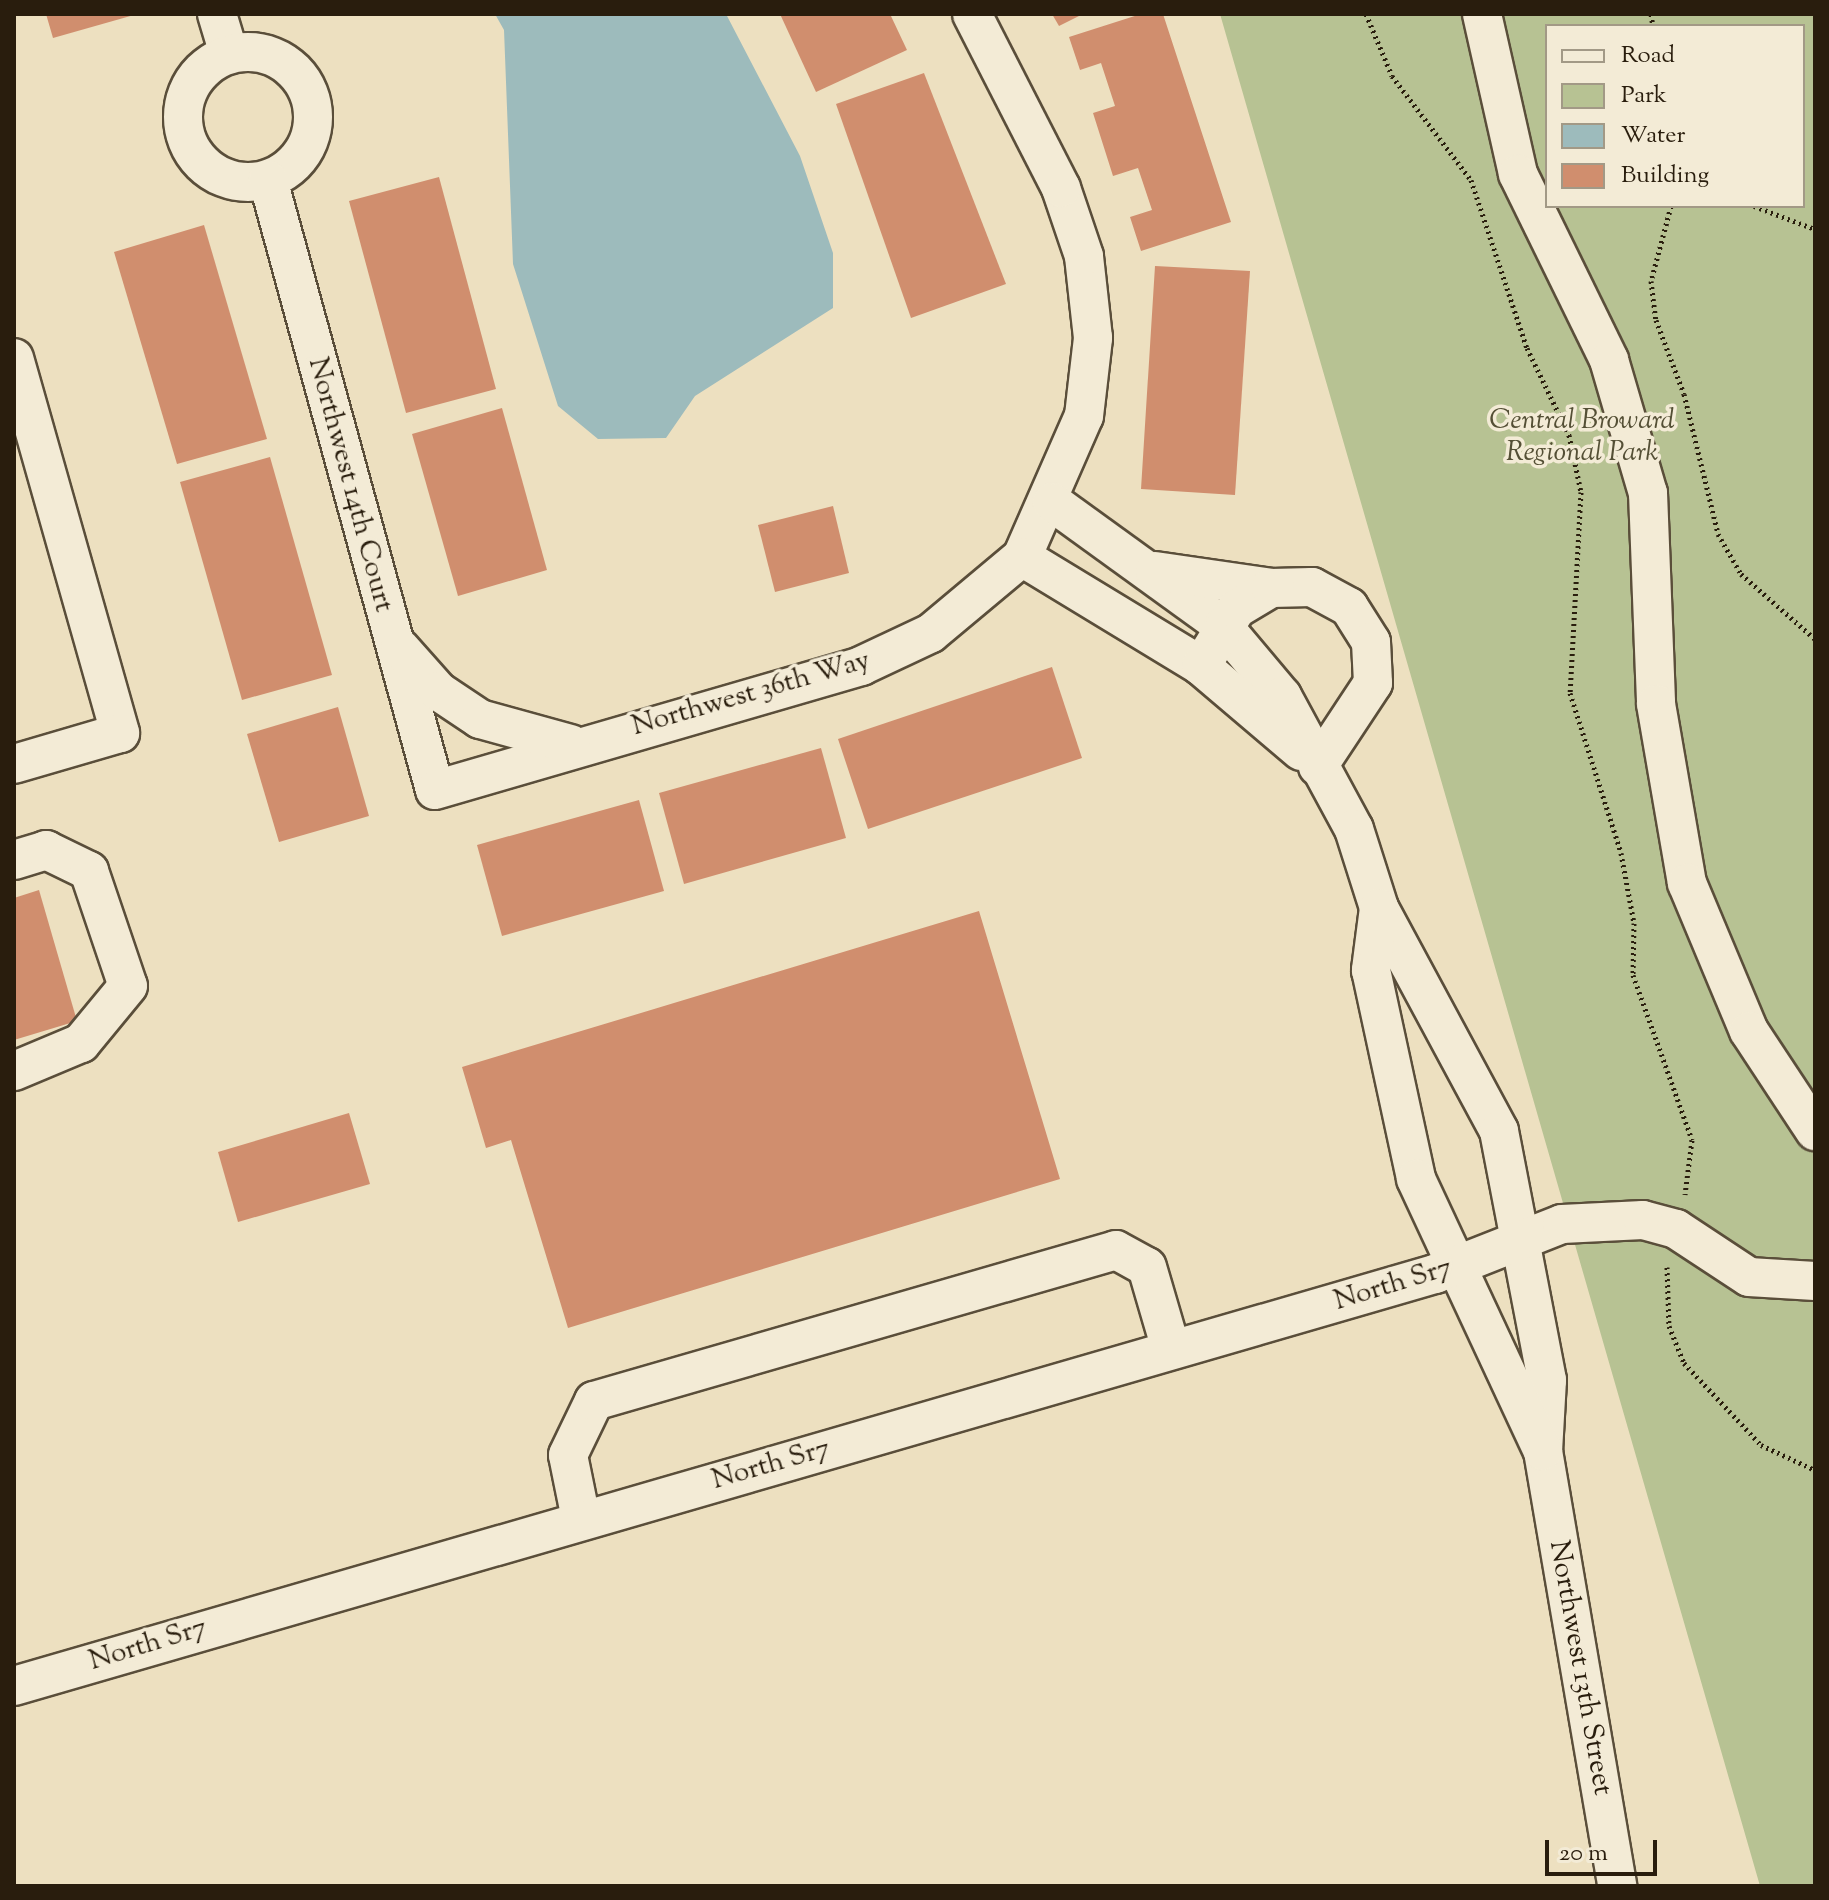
<!DOCTYPE html>
<html>
<head>
<meta charset="utf-8">
<style>
  body { margin:0 }
  #map { position:relative; width:1829px; height:1900px; overflow:hidden; background:#ede0c0; font-family:"Sorts Mill Goudy",serif }
  div>[style] { position:absolute }
  .green>* { inset:0; background:#b7c293 }
  .water>* { inset:0; background:#9dbbbc }
  .building>* { inset:0; background:#d08e6e }
  .path>* { height:5px; margin-top:-2.5px; transform-origin:0; background:repeating-linear-gradient(90deg,#291d0d 0 2px,transparent 0 6px) }
  .roads { filter:drop-shadow(2px 0 #5a4e3a) drop-shadow(-2px 0 #5a4e3a) drop-shadow(0 2px #5a4e3a) drop-shadow(0 -2px #5a4e3a) }
  .minor>* { height:38px; margin:-19px; padding:0 19px; transform-origin:19px; border-radius:19px; background:#f3ebd6 }
  .minor>.ring { margin:-19px; padding:0; box-sizing:content-box; background:none; border:38px solid #f3ebd6; border-radius:50% }
  span { translate:-50% -50%; white-space:nowrap; text-align:center; line-height:1.15; -webkit-text-stroke:7px #f3ebd6; paint-order:stroke }
  .park-label { font-size:28px; color:#544f35; font-style:italic }
  .street-label { font-size:28px; color:#291d0d }
  .frame { position:absolute; inset:0; border:16px solid #291d0d; pointer-events:none }
  .legend { position:absolute; left:1545px; top:24px; width:260px; height:184px; box-sizing:border-box; background:#f3ebd6; border:2px solid #a29986; margin:0; padding:10px 14px; list-style:none; font-size:24px; color:#291d0d }
  .legend li { display:flex; align-items:center; gap:16px; height:40px }
  .legend b { width:40px; border:2px solid #a29986 }
  .scale { position:absolute; left:1545px; top:1840px; width:112px; height:36px; box-sizing:border-box; border:4px solid #291d0d; border-top:0; padding-left:10px; font-size:24px; line-height:28px; white-space:nowrap; color:#291d0d; -webkit-text-stroke:6px #f3ebd6; paint-order:stroke }
</style>
</head>
<body>
<div id="map">
  <div class="green">
    <div style="clip-path:polygon(evenodd,1220px 14px,1815px 14px,1815px 1886px,1760px 1886px,1220px 14px,1547px 26px,1803px 26px,1803px 206px,1547px 206px,1547px 26px)"></div>
  </div>
  <div class="water">
    <div style="clip-path:polygon(495px 14px,726px 14px,800px 156px,833px 253px,833px 308px,695px 396px,666px 438px,598px 439px,558px 406px,513px 264px,504px 30px)"></div>
  </div>
  <div class="building">
    <div style="clip-path:polygon(46px 14px,134px 14px,134px 15px,53px 38px)"></div>
    <div style="clip-path:polygon(780px 14px,890px 14px,907px 50px,816px 92px)"></div>
    <div style="clip-path:polygon(1052px 14px,1083px 14px,1059px 26px)"></div>
    <div style="clip-path:polygon(1141px 14px,1163px 14px,1231px 222px,1141px 251px,1130px 217px,1152px 210px,1138px 168px,1113px 176px,1093px 113px,1115px 106px,1101px 63px,1080px 70px,1069px 37px)"></div>
    <div style="clip-path:polygon(924px 73px,1006px 284px,911px 318px,836px 104px)"></div>
    <div style="clip-path:polygon(439px 177px,496px 389px,406px 413px,349px 201px)"></div>
    <div style="clip-path:polygon(204px 225px,267px 439px,177px 464px,114px 252px)"></div>
    <div style="clip-path:polygon(1155px 266px,1250px 271px,1235px 495px,1141px 489px)"></div>
    <div style="clip-path:polygon(502px 408px,547px 570px,458px 596px,412px 434px)"></div>
    <div style="clip-path:polygon(270px 457px,332px 675px,242px 700px,180px 482px)"></div>
    <div style="clip-path:polygon(833px 506px,849px 573px,775px 592px,758px 525px)"></div>
    <div style="clip-path:polygon(1052px 667px,1082px 758px,868px 829px,838px 739px)"></div>
    <div style="clip-path:polygon(338px 707px,369px 816px,279px 842px,247px 734px)"></div>
    <div style="clip-path:polygon(821px 748px,846px 838px,684px 884px,659px 793px)"></div>
    <div style="clip-path:polygon(639px 800px,664px 891px,502px 936px,477px 845px)"></div>
    <div style="clip-path:polygon(39px 890px,77px 1021px,14px 1040px,14px 898px)"></div>
    <div style="clip-path:polygon(979px 911px,1060px 1179px,568px 1328px,511px 1140px,486px 1148px,462px 1067px)"></div>
    <div style="clip-path:polygon(349px 1113px,370px 1184px,238px 1222px,218px 1152px)"></div>
  </div>
  <div class="path">
    <div style="left:1366px;top:14px;width:67px;rotate:67.2deg"></div>
    <div style="left:1392px;top:76px;width:131px;rotate:52.8deg"></div>
    <div style="left:1471px;top:180px;width:177px;rotate:71.6deg"></div>
    <div style="left:1527px;top:348px;width:97px;rotate:64.2deg"></div>
    <div style="left:1569px;top:435px;width:58px;rotate:78.1deg"></div>
    <div style="left:1581px;top:492px;width:201px;rotate:93.1deg"></div>
    <div style="left:1570px;top:693px;width:168px;rotate:72.3deg"></div>
    <div style="left:1621px;top:853px;width:71px;rotate:79.5deg"></div>
    <div style="left:1634px;top:923px;width:52px;rotate:91.1deg"></div>
    <div style="left:1633px;top:975px;width:175px;rotate:70.3deg"></div>
    <div style="left:1692px;top:1140px;width:55px;rotate:97.3deg"></div>
    <div style="left:1651px;top:14px;width:12px;rotate:81deg"></div>
    <div style="left:1671px;top:206px;width:78px;rotate:104.9deg"></div>
    <div style="left:1651px;top:281px;width:39px;rotate:83deg"></div>
    <div style="left:1656px;top:320px;width:79px;rotate:69.3deg"></div>
    <div style="left:1684px;top:394px;width:144px;rotate:76.3deg"></div>
    <div style="left:1718px;top:534px;width:46px;rotate:60.1deg"></div>
    <div style="left:1741px;top:574px;width:98px;rotate:41.3deg"></div>
    <div style="left:1754px;top:206px;width:65px;rotate:20.7deg"></div>
    <div style="left:1667px;top:1267px;width:59px;rotate:88.1deg"></div>
    <div style="left:1669px;top:1326px;width:40px;rotate:68deg"></div>
    <div style="left:1684px;top:1363px;width:112px;rotate:46.8deg"></div>
    <div style="left:1761px;top:1445px;width:60px;rotate:24.8deg"></div>
  </div>
  <div class="roads">
    <div class="minor">
      <div style="left:217px;top:14px;width:42px;rotate:73.3deg"></div>
      <div style="left:1482px;top:14px;width:164px;rotate:77.3deg"></div>
      <div style="left:1518px;top:174px;width:207px;rotate:63.9deg"></div>
      <div style="left:1609px;top:360px;width:139px;rotate:73.7deg"></div>
      <div style="left:1648px;top:493px;width:211px;rotate:87.8deg"></div>
      <div style="left:1656px;top:704px;width:182px;rotate:80.2deg"></div>
      <div style="left:1687px;top:883px;width:160px;rotate:67.3deg"></div>
      <div style="left:1749px;top:1031px;width:120px;rotate:56.6deg"></div>
      <div class="ring" style="left:183px;top:52px;width:92px;height:92px"></div>
      <div style="left:268px;top:180px;width:632px;rotate:74.69deg"></div>
      <div style="left:435px;top:790px;width:444px;rotate:-16.2deg"></div>
      <div style="left:861px;top:666px;width:77px;rotate:-25.2deg"></div>
      <div style="left:931px;top:633px;width:119px;rotate:-39.9deg"></div>
      <div style="left:1022px;top:557px;width:154px;rotate:-66.3deg"></div>
      <div style="left:1084px;top:416px;width:79px;rotate:-83.4deg"></div>
      <div style="left:1093px;top:338px;width:82px;rotate:-96.3deg"></div>
      <div style="left:1084px;top:256px;width:72px;rotate:-108.7deg"></div>
      <div style="left:1061px;top:188px;width:195px;rotate:-117.1deg"></div>
      <div style="left:14px;top:358px;width:390px;rotate:74.2deg"></div>
      <div style="left:120px;top:733px;width:110px;rotate:163.7deg"></div>
      <div style="left:1052px;top:502px;width:211px;rotate:35.9deg"></div>
      <div style="left:1223px;top:626px;width:92px;rotate:49.9deg"></div>
      <div style="left:1282px;top:696px;width:151px;rotate:61.6deg"></div>
      <div style="left:1354px;top:829px;width:83px;rotate:72.4deg"></div>
      <div style="left:1379px;top:908px;width:253px;rotate:61.7deg"></div>
      <div style="left:1499px;top:1131px;width:254px;rotate:79.1deg"></div>
      <div style="left:1547px;top:1380px;width:71px;rotate:93.2deg"></div>
      <div style="left:1543px;top:1451px;width:441px;rotate:80.3deg"></div>
      <div style="left:1022px;top:557px;width:210px;rotate:31.3deg"></div>
      <div style="left:1201px;top:666px;width:131px;rotate:40.4deg"></div>
      <div style="left:1155px;top:571px;width:117px;rotate:8.3deg"></div>
      <div style="left:400px;top:648px;width:57px;rotate:48.5deg"></div>
      <div style="left:438px;top:691px;width:50px;rotate:33.7deg"></div>
      <div style="left:480px;top:719px;width:94px;rotate:15.4deg"></div>
      <div style="left:1201px;top:666px;width:67px;rotate:-58.4deg"></div>
      <div style="left:1236px;top:609px;width:41px;rotate:-31deg"></div>
      <div style="left:1271px;top:588px;width:41px;rotate:-1.4deg"></div>
      <div style="left:1312px;top:587px;width:42px;rotate:28.4deg"></div>
      <div style="left:1349px;top:607px;width:41px;rotate:57.8deg"></div>
      <div style="left:1371px;top:642px;width:41px;rotate:87.2deg"></div>
      <div style="left:1373px;top:683px;width:100px;rotate:123.5deg"></div>
      <div style="left:14px;top:860px;width:34px;rotate:-17deg"></div>
      <div style="left:46px;top:850px;width:48px;rotate:26deg"></div>
      <div style="left:89px;top:871px;width:121px;rotate:71.3deg"></div>
      <div style="left:128px;top:986px;width:74px;rotate:129.5deg"></div>
      <div style="left:81px;top:1043px;width:73px;rotate:157.3deg"></div>
      <div style="left:1379px;top:908px;width:63px;rotate:97.4deg"></div>
      <div style="left:1371px;top:970px;width:214px;rotate:77.8deg"></div>
      <div style="left:1416px;top:1179px;width:300px;rotate:65deg"></div>
      <div style="left:581px;top:1519px;width:65px;rotate:-101.5deg"></div>
      <div style="left:568px;top:1455px;width:60px;rotate:-64.3deg"></div>
      <div style="left:594px;top:1401px;width:543px;rotate:-16.13deg"></div>
      <div style="left:1116px;top:1250px;width:35px;rotate:29deg"></div>
      <div style="left:1147px;top:1267px;width:85px;rotate:73.7deg"></div>
      <div style="left:14px;top:1686px;width:1480px;rotate:-16.17deg"></div>
      <div style="left:1435px;top:1274px;width:136px;rotate:-21.5deg"></div>
      <div style="left:1562px;top:1224px;width:81px;rotate:-2.8deg"></div>
      <div style="left:1643px;top:1220px;width:34px;rotate:15deg"></div>
      <div style="left:1676px;top:1229px;width:87px;rotate:33.3deg"></div>
      <div style="left:1749px;top:1277px;width:66px;rotate:3.5deg"></div>
    </div>
  </div>
  <div class="park-label">
    <span style="left:1582px;top:437px">Central Broward<br>Regional Park</span>
  </div>
  <div class="street-label">
    <span style="left:350px;top:485px;rotate:75deg">Northwest 14th Court</span>
    <span style="left:751px;top:694px;rotate:-16deg">Northwest 36th Way</span>
    <span style="left:1393px;top:1285px;rotate:-17deg">North Sr7</span>
    <span style="left:771px;top:1465px;rotate:-16deg">North Sr7</span>
    <span style="left:148px;top:1645px;rotate:-17deg">North Sr7</span>
    <span style="left:1580px;top:1668px;rotate:80deg">Northwest 13th Street</span>
  </div>
  <div class="frame"></div>
  <ul class="legend">
  <li><b style="height:10px;background:#f3ebd6"></b>Road</li>
  <li><b style="height:22px;background:#b7c293"></b>Park</li>
  <li><b style="height:22px;background:#9dbbbc"></b>Water</li>
  <li><b style="height:22px;background:#d08e6e"></b>Building</li>
  </ul>
  <div class="scale">20 m</div>
</div>
</body>
</html>
